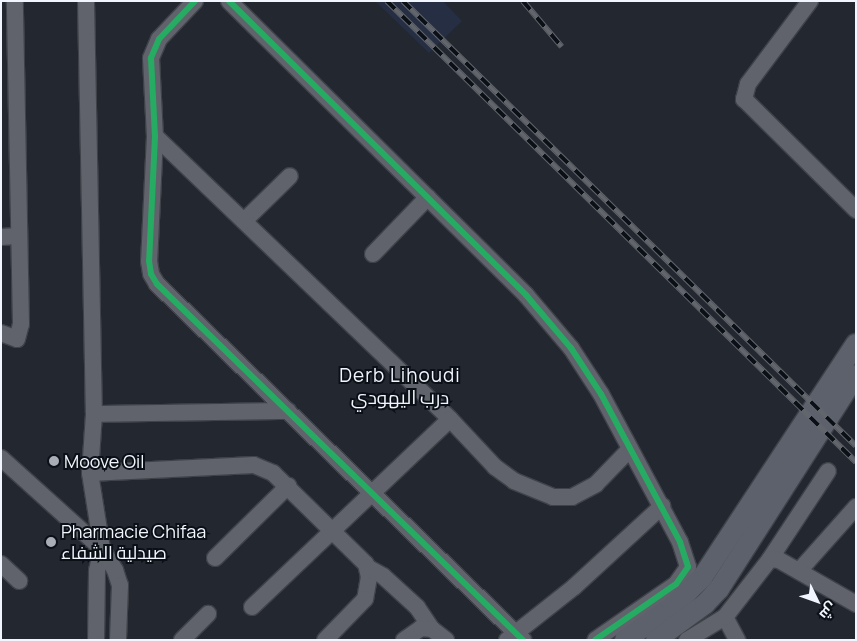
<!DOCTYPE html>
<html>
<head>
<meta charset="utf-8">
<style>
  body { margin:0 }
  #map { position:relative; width:857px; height:641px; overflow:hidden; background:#232730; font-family:Manrope,Cairo,sans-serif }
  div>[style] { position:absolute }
  .built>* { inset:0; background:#252e42 }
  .roads { filter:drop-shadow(1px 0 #3f4249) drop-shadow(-1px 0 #3f4249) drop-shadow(0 1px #3f4249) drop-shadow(0 -1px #3f4249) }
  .minor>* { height:16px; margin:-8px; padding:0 8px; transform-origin:8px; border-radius:8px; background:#60636b }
  .major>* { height:20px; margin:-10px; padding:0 10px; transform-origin:10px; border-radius:10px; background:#5c616c }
  .rail>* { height:5.5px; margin-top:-2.75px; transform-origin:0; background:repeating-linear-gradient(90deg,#0b0f16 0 11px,#62656c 0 22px); box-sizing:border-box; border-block:1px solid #62656c }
  .cycleway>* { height:6px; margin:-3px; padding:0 3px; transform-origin:3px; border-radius:3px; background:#26ab63 }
  .dots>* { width:14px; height:14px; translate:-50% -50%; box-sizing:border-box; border:2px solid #0b0f16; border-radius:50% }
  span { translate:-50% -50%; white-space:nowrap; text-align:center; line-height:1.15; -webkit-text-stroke:4px #0b0f16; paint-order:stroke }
  .poi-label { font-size:18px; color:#f1f5fe }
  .left { translate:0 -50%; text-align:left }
  .neighbourhood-label { font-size:19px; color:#f1f5fe; letter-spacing:1px }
  .frame { position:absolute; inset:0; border:2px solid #f1f5fe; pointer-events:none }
  .north { position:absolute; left:792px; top:576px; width:50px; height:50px; -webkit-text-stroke:4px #0b0f16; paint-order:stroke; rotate:132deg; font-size:14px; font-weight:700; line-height:20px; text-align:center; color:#f1f5fe }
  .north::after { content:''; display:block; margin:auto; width:18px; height:22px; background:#f1f5fe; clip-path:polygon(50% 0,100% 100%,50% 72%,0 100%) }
</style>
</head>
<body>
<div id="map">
  <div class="built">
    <div style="clip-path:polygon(375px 1px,443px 1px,462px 21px,429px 53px)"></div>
  </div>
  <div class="roads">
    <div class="minor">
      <div style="left:86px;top:1px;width:413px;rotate:88.9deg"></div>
      <div style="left:94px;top:414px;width:59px;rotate:93.9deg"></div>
      <div style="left:90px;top:473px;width:77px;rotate:81deg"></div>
      <div style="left:102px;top:549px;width:23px;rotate:103deg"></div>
      <div style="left:97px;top:571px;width:69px;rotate:90.8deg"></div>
      <div style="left:195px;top:1px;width:52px;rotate:133.5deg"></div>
      <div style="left:159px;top:39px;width:21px;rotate:113deg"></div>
      <div style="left:151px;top:58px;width:78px;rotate:87.1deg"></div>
      <div style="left:155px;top:136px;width:125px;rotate:92.7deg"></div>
      <div style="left:149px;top:261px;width:13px;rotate:81deg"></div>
      <div style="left:151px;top:274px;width:12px;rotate:59deg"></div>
      <div style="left:157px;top:284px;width:511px;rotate:44.21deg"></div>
      <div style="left:229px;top:1px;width:418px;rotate:44.7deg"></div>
      <div style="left:526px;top:295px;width:70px;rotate:49.7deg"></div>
      <div style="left:571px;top:348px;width:55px;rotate:56.9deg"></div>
      <div style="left:601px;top:394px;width:168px;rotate:61.9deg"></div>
      <div style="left:680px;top:542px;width:26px;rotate:72deg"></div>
      <div style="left:688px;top:567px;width:21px;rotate:125deg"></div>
      <div style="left:676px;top:584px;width:98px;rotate:145.3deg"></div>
      <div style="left:810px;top:1px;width:104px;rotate:126.8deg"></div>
      <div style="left:748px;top:84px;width:16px;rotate:105deg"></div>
      <div style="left:744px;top:99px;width:158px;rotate:44.7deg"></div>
      <div style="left:155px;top:136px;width:409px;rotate:43.8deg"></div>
      <div style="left:450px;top:419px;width:66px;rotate:46.8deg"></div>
      <div style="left:495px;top:467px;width:24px;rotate:36deg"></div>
      <div style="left:514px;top:481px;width:42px;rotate:22.3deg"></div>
      <div style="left:553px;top:497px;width:19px"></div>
      <div style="left:572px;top:497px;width:27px;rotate:-28deg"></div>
      <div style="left:596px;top:484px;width:49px;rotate:-45.8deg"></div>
      <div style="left:244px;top:221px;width:64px;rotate:-44.4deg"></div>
      <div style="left:1px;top:237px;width:17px;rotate:-3deg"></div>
      <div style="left:373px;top:254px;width:79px;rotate:-46deg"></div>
      <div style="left:1px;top:333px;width:17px;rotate:21deg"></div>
      <div style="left:17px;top:339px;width:16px;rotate:-75deg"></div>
      <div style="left:21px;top:324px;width:323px;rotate:-91.1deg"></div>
      <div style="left:94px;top:414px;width:194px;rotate:-0.9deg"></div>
      <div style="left:1px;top:458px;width:136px;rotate:42deg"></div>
      <div style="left:102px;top:549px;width:25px;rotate:58deg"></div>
      <div style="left:115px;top:570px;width:16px;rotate:72deg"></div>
      <div style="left:120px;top:585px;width:55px;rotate:92.1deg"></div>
      <div style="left:90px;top:473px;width:164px;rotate:-2.8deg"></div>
      <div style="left:254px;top:465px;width:21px;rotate:23deg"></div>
      <div style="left:273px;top:473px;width:130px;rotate:44.4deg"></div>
      <div style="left:366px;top:564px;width:13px;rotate:77deg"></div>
      <div style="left:369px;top:577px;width:22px;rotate:100deg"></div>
      <div style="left:365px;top:599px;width:57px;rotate:134.3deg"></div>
      <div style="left:215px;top:558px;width:103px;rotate:-44.6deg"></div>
      <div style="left:770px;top:559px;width:105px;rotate:-56.6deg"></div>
      <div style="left:1px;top:564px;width:25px;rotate:43deg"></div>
      <div style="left:367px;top:567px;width:18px;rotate:29deg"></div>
      <div style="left:383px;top:576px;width:46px;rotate:42.4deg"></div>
      <div style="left:417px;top:607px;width:27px;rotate:56deg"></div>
      <div style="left:799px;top:571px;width:86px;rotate:-48.3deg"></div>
      <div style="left:252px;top:607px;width:273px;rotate:-43.5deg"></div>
      <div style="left:725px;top:617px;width:26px;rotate:62deg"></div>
      <div style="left:182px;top:640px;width:37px;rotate:-45deg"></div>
      <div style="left:404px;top:640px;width:21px;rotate:-35deg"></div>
      <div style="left:421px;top:628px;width:11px;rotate:5deg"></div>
      <div style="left:432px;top:629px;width:18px;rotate:38deg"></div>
      <div style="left:507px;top:640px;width:85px;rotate:-38.3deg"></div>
      <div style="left:574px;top:587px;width:120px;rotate:-42.6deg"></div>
      <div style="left:687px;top:640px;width:44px;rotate:-31.2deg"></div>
      <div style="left:725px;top:617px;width:73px;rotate:-52.2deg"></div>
      <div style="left:770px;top:559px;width:9px;rotate:6deg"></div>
      <div style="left:779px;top:560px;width:89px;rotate:29.7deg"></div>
    </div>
    <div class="major">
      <div style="left:625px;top:640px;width:57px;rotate:-35.1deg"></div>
      <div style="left:672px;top:607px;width:42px;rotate:-44deg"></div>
      <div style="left:702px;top:578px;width:280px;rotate:-56.7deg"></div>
      <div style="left:656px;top:640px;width:61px;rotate:-36.3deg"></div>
      <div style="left:705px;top:604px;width:21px;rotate:-47deg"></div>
      <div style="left:719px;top:589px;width:254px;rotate:-57.4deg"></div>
    </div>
  </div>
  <div class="rail">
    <div style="left:387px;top:1px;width:658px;rotate:44.51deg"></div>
    <div style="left:403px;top:1px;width:635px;rotate:44.49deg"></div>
    <div style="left:523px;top:1px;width:60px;rotate:49.7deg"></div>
  </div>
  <div class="cycleway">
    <div style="left:195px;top:1px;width:52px;rotate:133.5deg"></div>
    <div style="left:159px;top:39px;width:21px;rotate:113deg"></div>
    <div style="left:151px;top:58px;width:78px;rotate:87.1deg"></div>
    <div style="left:155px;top:136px;width:125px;rotate:92.7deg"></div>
    <div style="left:149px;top:261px;width:13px;rotate:81deg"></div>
    <div style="left:151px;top:274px;width:12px;rotate:59deg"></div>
    <div style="left:157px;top:284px;width:511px;rotate:44.21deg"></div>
    <div style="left:229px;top:1px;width:418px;rotate:44.7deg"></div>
    <div style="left:526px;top:295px;width:70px;rotate:49.7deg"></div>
    <div style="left:571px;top:348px;width:55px;rotate:56.9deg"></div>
    <div style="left:601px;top:394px;width:168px;rotate:61.9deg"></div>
    <div style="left:680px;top:542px;width:26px;rotate:72deg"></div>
    <div style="left:688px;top:567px;width:21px;rotate:125deg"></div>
    <div style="left:676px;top:584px;width:98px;rotate:145.3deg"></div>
  </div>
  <div class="dots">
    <div style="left:54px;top:461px;background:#a9adb6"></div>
    <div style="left:51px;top:542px;background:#a9adb6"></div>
  </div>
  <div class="poi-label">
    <span class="left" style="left:64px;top:461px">Moove Oil</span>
    <span class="left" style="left:61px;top:542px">Pharmacie Chifaa<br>صيدلية الشفاء</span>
  </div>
  <div class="neighbourhood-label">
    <span style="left:400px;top:387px">Derb Lihoudi<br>درب اليهودي</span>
  </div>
  <div class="frame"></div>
  <div class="north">ش</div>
</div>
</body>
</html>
